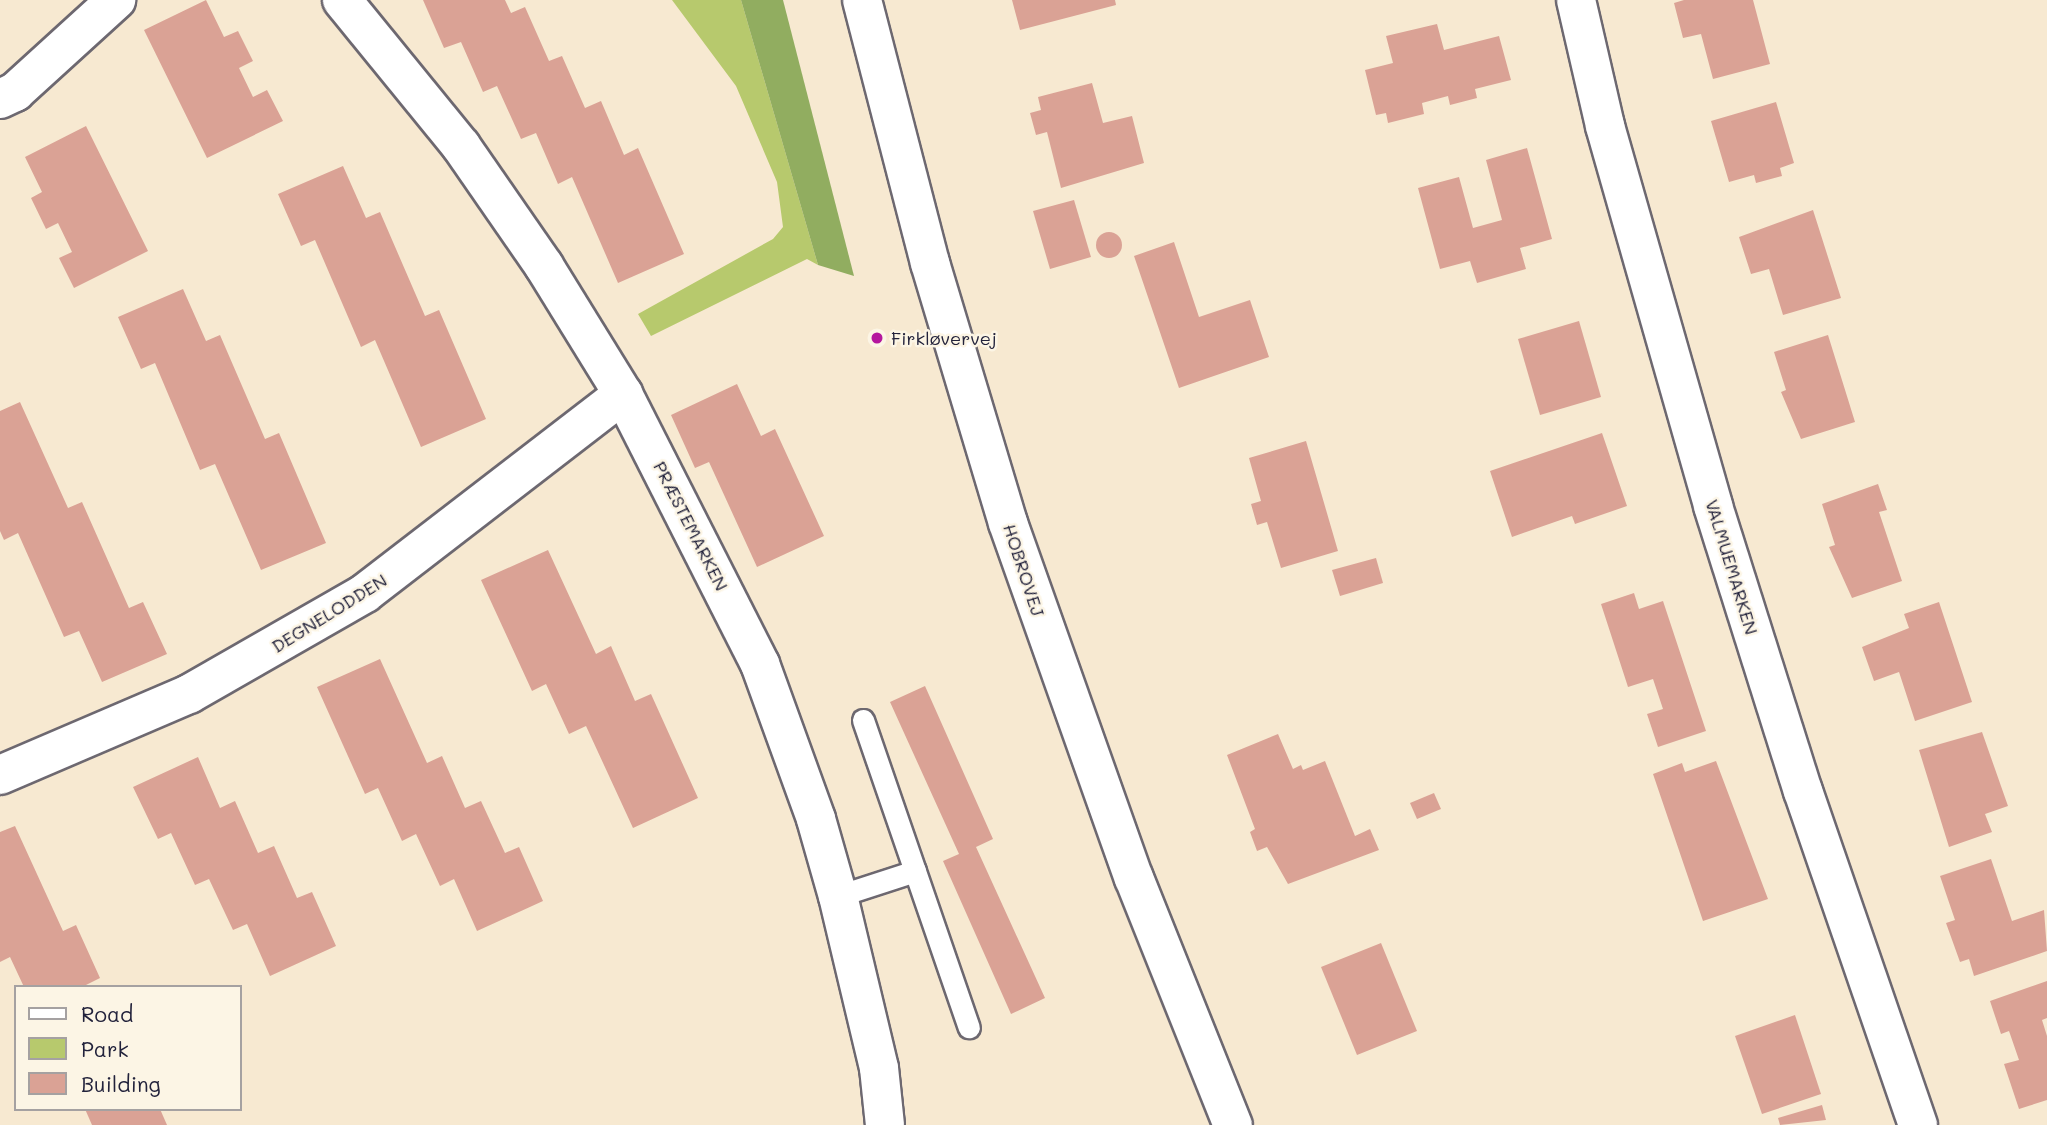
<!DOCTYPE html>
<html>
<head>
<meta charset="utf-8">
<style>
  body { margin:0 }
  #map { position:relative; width:2047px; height:1125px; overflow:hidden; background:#f7e9d1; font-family:Mali,sans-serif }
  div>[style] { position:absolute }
  .green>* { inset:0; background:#b7c96d }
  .forest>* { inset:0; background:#91ad60 }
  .building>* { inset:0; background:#daa295 }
  .round { border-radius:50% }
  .roads { filter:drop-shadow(2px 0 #6d6870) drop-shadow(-2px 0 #6d6870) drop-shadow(0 2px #6d6870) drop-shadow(0 -2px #6d6870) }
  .service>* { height:21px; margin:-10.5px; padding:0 10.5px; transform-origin:10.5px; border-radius:10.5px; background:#fff }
  .minor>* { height:38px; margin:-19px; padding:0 19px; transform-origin:19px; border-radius:19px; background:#fff }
  .secondary>* { height:38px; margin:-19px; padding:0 19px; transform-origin:19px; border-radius:19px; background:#fff }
  .dots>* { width:19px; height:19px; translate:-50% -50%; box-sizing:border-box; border:4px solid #fcf5e5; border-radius:50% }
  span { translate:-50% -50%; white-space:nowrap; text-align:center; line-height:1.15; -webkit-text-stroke:5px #fcf5e5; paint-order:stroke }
  .poi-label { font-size:18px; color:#22223b }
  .left { translate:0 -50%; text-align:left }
  .street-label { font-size:18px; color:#22223b }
  .legend { position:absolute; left:14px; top:985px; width:228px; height:126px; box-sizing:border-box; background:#fcf5e5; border:2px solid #a5a1a1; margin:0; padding:9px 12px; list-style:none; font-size:21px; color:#22223b }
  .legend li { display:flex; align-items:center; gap:14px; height:35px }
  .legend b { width:35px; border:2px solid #a5a1a1 }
</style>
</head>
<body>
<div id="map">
  <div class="green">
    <div style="clip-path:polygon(672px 0,741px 0,818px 265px,807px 259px,651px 336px,638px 314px,773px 239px,783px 227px,777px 182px,736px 86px)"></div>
  </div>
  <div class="forest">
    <div style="clip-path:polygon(741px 0,783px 0,854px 276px,818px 265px)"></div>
  </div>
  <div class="building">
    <div style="clip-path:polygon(206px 0,224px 37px,238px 31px,253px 61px,239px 68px,253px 97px,267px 90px,283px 121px,207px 158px,144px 30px)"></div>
    <div style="clip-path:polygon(423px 0,505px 0,511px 13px,525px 7px,549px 61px,562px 56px,585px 108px,601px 101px,624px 155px,638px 148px,684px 254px,618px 283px,572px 177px,558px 184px,536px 133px,521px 139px,497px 86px,483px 92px,461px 42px,444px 48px)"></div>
    <div style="clip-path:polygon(1012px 0,1115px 0,1116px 5px,1020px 30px)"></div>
    <div style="clip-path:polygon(1684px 0,1753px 0,1770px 64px,1713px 79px,1701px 34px,1683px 38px,1674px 3px)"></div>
    <div style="clip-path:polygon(1437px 24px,1444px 50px,1499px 36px,1511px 80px,1475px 89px,1477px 98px,1450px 105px,1448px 96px,1422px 103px,1424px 114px,1388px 123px,1386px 113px,1376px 115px,1365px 70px,1393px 63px,1386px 36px)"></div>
    <div style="clip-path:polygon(1092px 83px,1103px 123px,1132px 116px,1144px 163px,1061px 188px,1047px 132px,1036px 135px,1030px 113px,1041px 110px,1038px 97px)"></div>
    <div style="clip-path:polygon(1776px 102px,1794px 163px,1780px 168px,1782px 176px,1756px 183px,1754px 175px,1729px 182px,1711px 121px)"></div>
    <div style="clip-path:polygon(86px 126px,148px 251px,74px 288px,59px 258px,72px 252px,58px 223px,46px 229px,31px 198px,42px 192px,25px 157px)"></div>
    <div style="clip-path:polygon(1527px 148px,1552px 239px,1520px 248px,1526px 269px,1477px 283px,1470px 261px,1440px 269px,1418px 188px,1459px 177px,1473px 228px,1502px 220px,1486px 160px)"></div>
    <div style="clip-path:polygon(343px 166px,366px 218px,380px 212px,425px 316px,439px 310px,486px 419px,421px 447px,375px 340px,361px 347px,315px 240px,301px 246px,278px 194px)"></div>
    <div style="clip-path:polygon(1074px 200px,1091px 257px,1050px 269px,1033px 211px)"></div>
    <div style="clip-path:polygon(1813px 210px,1841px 298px,1783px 315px,1769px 269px,1751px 274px,1739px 237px)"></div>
    <div class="round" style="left:1096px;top:232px;width:26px;height:26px"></div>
    <div style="clip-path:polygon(1174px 242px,1199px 317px,1250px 300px,1269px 357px,1179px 388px,1134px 256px)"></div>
    <div style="clip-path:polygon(183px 289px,206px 341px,220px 335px,265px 439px,279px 433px,326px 543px,261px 570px,215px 464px,200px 470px,155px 363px,141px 369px,118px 317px)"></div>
    <div style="clip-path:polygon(1579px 321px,1601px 397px,1540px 415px,1518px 339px)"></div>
    <div style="clip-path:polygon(1828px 335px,1855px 422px,1801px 439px,1781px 392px,1786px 390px,1774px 352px)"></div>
    <div style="clip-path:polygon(737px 384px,761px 436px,775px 429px,824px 536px,757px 567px,709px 462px,695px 468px,671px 415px)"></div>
    <div style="clip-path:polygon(20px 402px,68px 508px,82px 502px,129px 608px,143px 602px,167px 654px,102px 682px,79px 631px,64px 637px,18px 533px,4px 540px,0 531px,0 411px)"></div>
    <div style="clip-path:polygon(1602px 433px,1627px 506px,1575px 524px,1572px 516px,1512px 537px,1490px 471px)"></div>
    <div style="clip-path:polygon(1306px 441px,1338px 551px,1281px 568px,1267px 522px,1257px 525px,1251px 504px,1261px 501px,1249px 458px)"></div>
    <div style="clip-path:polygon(1878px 484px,1887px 510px,1879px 512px,1902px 581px,1852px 598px,1829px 547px,1835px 545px,1822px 504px)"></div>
    <div style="clip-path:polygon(548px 550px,596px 654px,611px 646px,635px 701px,651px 694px,698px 798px,633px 828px,586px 726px,569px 734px,546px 684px,532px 691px,481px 580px)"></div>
    <div style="clip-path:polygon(1376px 558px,1383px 583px,1340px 596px,1332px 570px)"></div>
    <div style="clip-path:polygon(1634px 593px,1639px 609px,1663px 601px,1706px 731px,1658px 747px,1647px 714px,1663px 709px,1653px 679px,1628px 687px,1601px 604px)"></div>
    <div style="clip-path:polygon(1939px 602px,1972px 702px,1915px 721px,1899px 672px,1874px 681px,1862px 647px,1909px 628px,1904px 614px)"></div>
    <div style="clip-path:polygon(380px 659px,427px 763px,442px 756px,465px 808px,481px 801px,505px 853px,519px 847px,543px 901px,477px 931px,454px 879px,440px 886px,416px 834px,402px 841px,378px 788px,365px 794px,317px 687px)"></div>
    <div style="clip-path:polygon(925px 686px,993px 839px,976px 847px,1045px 998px,1011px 1014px,943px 861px,959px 854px,890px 702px)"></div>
    <div style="clip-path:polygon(1982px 732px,2008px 806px,1985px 814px,1992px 832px,1949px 847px,1919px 750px)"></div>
    <div style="clip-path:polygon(1278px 734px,1293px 769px,1301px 765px,1303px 770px,1325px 761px,1355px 836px,1370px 829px,1379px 850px,1288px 884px,1267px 847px,1257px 851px,1250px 832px,1255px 829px,1227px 755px)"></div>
    <div style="clip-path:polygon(198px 757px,220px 808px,235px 801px,258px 853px,274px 846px,297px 898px,312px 892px,336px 946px,270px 976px,247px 924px,233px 930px,209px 879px,195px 885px,171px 833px,158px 839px,133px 787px)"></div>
    <div style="clip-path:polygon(1716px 761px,1768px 899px,1703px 921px,1653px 774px,1682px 763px,1685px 772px)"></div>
    <div style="clip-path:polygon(1434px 793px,1441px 809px,1417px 819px,1410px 803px)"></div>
    <div style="clip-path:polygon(15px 826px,63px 931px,76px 925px,100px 978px,82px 987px,24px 987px,10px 957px,0 962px,0 832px)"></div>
    <div style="clip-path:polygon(1991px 859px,2012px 921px,2044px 910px,2047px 951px,1974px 976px,1969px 959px,1960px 962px,1946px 923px,1955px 920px,1940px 876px)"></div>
    <div style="clip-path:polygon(1381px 943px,1417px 1031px,1357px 1055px,1321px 967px)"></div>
    <div style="clip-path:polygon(2047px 981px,2047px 1018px,2042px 1020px,2047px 1036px,2047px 1100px,2019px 1109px,2004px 1064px,2019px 1060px,2009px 1031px,2001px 1034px,1990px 1001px)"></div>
    <div style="clip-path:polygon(1795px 1015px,1821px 1094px,1762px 1114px,1735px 1036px)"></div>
    <div style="clip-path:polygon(1822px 1105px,1826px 1120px,1780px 1125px,1778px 1118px)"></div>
    <div style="clip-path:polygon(85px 1109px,160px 1109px,167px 1125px,92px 1125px)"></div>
  </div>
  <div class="roads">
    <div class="service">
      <div style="left:863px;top:720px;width:325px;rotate:71deg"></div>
      <div style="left:838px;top:896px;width:81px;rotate:-18deg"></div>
    </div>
    <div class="minor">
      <div style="left:342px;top:0;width:188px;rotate:50.8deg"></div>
      <div style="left:461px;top:146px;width:146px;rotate:55.3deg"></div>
      <div style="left:544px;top:266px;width:150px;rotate:58.3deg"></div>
      <div style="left:623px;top:394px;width:303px;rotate:63.1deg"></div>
      <div style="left:760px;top:664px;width:165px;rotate:70.1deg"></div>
      <div style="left:816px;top:819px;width:80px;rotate:74.1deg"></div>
      <div style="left:838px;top:896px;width:177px;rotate:76.6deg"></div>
      <div style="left:879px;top:1068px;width:57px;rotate:84deg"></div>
      <div style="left:1576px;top:0;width:129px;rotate:77deg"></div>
      <div style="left:1605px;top:126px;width:395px;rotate:74.1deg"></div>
      <div style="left:1713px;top:506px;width:299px;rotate:72.5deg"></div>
      <div style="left:1803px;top:791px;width:353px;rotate:71deg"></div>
      <div style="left:0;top:99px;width:17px;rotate:-25deg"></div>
      <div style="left:15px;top:92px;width:137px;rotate:-42.3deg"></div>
      <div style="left:0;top:775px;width:206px;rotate:-23.2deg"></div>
      <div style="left:189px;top:694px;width:203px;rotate:-29.8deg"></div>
      <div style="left:365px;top:593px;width:326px;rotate:-37.6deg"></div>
    </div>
    <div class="secondary">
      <div style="left:862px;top:0;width:272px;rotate:75.5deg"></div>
      <div style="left:930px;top:263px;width:271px;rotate:73.3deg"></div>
      <div style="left:1008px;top:523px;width:377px;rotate:70.5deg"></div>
      <div style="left:1134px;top:878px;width:266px;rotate:68.2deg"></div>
    </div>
  </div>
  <div class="dots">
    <div style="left:877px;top:338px;background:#b5179e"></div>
  </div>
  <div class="poi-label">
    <span class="left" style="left:891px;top:338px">Firkløvervej</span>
  </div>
  <div class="street-label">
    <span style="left:691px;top:526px;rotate:63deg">PRÆSTEMARKEN</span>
    <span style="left:1732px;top:567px;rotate:73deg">VALMUEMARKEN</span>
    <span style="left:1024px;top:570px;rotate:72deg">HOBROVEJ</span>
    <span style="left:329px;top:613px;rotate:-32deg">DEGNELODDEN</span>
  </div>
  <ul class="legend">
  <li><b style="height:9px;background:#fff"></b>Road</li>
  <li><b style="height:19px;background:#b7c96d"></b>Park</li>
  <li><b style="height:19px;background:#daa295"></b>Building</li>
  </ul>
</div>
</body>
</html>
